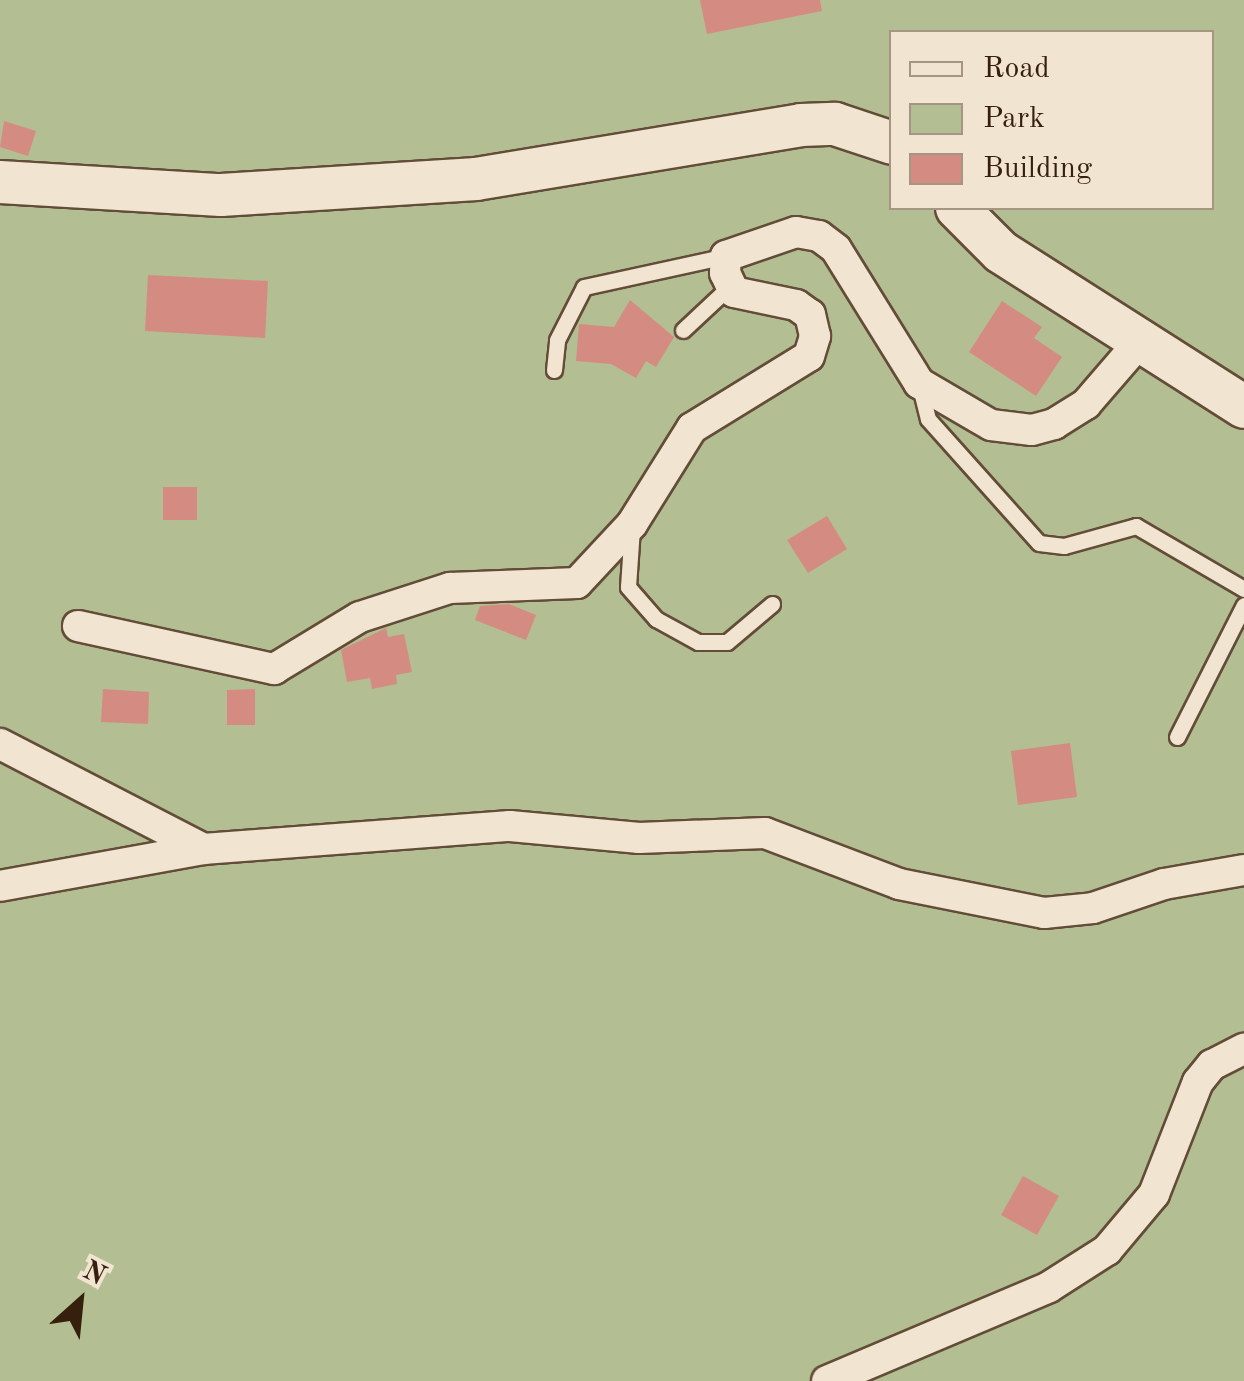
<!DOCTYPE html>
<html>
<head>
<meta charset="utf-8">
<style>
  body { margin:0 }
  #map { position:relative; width:1244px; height:1381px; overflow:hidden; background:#ead5b7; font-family:"Old Standard TT",serif }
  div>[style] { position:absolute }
  .green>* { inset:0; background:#b3be92 }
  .building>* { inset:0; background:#d48c82 }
  .roads { filter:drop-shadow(2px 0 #634c38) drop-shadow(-2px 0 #634c38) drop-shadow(0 2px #634c38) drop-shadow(0 -2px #634c38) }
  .service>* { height:15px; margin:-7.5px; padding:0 7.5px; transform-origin:7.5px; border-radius:7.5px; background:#f1e4d0 }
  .minor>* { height:30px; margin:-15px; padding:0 15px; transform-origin:15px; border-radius:15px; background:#f1e4d0 }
  .secondary>* { height:42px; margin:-21px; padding:0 21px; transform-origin:21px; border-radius:21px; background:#f1e4d0 }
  span { translate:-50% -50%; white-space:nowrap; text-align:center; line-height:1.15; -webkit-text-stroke:8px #f1e4d0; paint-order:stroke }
  .legend { position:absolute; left:889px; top:30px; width:325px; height:180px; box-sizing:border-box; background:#f1e4d0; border:2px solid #a69582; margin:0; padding:12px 18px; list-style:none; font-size:30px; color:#361f0d }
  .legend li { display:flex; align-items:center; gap:20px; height:50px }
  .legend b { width:50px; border:2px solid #a69582 }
  .north { position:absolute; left:30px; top:1251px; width:100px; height:100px; -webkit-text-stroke:8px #f1e4d0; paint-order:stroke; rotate:27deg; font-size:28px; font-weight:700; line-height:40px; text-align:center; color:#361f0d }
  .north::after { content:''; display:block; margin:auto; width:35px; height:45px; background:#361f0d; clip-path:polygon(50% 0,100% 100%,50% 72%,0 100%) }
</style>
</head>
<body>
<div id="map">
  <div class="green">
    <div style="clip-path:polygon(evenodd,0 0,1244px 0,1244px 1381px,0 1381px,0 0,892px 32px,1212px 32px,1212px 208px,892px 208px,892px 32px)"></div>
  </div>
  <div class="building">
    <div style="clip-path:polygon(700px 0,820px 0,822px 11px,707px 34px)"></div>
    <div style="clip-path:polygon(4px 121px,36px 131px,28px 156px,0 147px)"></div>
    <div style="clip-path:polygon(148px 275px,268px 281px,265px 338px,145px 331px)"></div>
    <div style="clip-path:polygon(630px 300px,674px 337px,656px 367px,646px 361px,636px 378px,611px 364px,576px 361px,579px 324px,614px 327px)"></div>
    <div style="clip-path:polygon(1002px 301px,1042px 327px,1034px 338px,1062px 357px,1036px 396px,969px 352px)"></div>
    <div style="clip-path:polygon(163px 487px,197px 487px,197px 520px,163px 520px)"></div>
    <div style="clip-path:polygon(827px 516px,847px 549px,808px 573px,787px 540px)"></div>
    <div style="clip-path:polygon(509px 604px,536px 615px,526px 640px,475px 620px,480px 606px)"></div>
    <div style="clip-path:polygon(386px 628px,388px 637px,404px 634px,412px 672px,396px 675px,397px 684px,372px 689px,370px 678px,347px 682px,341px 650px)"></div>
    <div style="clip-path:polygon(103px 689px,149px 692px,148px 724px,101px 722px)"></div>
    <div style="clip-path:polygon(255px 689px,255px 725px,227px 725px,227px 690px)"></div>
    <div style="clip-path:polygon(1070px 743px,1077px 797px,1018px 805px,1011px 751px)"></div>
    <div style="clip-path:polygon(1023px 1176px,1059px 1196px,1037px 1235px,1001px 1215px)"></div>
  </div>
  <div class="roads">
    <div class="service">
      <div style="left:683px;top:330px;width:62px;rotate:-43deg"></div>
      <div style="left:554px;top:370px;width:30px;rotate:-84deg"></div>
      <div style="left:557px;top:340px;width:59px;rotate:-63deg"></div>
      <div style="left:584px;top:287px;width:145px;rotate:-12.3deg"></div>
      <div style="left:919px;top:383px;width:37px;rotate:76deg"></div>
      <div style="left:928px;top:419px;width:166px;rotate:48.2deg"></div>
      <div style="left:1039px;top:543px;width:25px;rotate:7deg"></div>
      <div style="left:1064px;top:546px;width:75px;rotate:-15.5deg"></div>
      <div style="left:1136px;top:526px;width:125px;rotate:30.3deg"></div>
      <div style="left:632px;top:528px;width:59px;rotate:93.9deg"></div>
      <div style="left:628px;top:587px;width:43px;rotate:48.8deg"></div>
      <div style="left:656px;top:619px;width:48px;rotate:28.7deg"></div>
      <div style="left:698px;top:642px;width:29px"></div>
      <div style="left:727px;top:642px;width:59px;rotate:-40.2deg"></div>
      <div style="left:1177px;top:737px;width:148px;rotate:-63.1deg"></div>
    </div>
    <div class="minor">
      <div style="left:78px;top:626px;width:201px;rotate:12.4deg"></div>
      <div style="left:274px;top:669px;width:100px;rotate:-31.2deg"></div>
      <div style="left:360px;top:617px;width:95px;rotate:-17.9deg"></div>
      <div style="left:450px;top:588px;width:127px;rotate:-2.3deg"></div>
      <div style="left:577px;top:583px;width:81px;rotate:-47deg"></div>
      <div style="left:632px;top:524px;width:113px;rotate:-58deg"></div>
      <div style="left:692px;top:428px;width:137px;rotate:-31.6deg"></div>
      <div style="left:809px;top:356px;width:21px;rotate:-73deg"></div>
      <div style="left:815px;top:336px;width:22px;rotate:-103deg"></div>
      <div style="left:810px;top:315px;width:17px;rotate:-144deg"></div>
      <div style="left:796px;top:305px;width:63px;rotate:-168.2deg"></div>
      <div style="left:734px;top:292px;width:21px;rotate:-115deg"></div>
      <div style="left:725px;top:273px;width:17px;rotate:-87deg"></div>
      <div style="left:726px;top:256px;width:74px;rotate:-18.9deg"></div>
      <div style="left:796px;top:232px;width:23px;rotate:10deg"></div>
      <div style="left:819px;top:236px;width:21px;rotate:37deg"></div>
      <div style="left:836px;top:249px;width:158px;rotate:58.2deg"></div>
      <div style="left:919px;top:383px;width:83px;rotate:30.3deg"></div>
      <div style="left:991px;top:425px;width:41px;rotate:7deg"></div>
      <div style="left:1032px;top:430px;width:23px;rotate:-15deg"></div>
      <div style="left:1054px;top:424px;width:38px;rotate:-32deg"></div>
      <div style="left:1086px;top:404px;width:87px;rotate:-49.2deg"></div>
      <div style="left:0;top:744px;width:229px;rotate:27.3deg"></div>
      <div style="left:203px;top:849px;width:308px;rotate:-4.3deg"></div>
      <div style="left:510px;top:826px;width:130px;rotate:5.3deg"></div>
      <div style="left:639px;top:838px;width:126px;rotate:-2.3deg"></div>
      <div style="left:765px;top:833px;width:143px;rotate:20.8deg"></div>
      <div style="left:899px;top:884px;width:148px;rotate:11.3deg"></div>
      <div style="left:1044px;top:913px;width:49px;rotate:-5.8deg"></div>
      <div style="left:1093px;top:908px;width:75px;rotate:-18.7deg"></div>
      <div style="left:1164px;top:884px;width:81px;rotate:-9.9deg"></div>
      <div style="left:0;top:886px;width:206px;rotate:-10.3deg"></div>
      <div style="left:827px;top:1381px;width:241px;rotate:-22.9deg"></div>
      <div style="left:1049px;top:1287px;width:69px;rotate:-32.5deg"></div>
      <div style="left:1107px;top:1250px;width:73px;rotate:-50deg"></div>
      <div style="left:1154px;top:1194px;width:120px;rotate:-68.6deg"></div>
      <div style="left:1198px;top:1082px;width:22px;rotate:-51deg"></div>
      <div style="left:1212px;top:1065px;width:36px;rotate:-27deg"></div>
    </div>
    <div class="secondary">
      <div style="left:0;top:182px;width:221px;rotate:3.4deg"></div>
      <div style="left:221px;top:195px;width:256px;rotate:-3.6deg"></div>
      <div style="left:476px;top:179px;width:329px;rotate:-9.4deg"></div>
      <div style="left:801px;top:125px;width:34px;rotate:-2deg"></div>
      <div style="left:835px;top:124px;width:60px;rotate:18.4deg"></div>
      <div style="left:957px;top:208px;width:62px;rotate:45deg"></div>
      <div style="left:1001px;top:252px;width:288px;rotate:32.5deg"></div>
    </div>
  </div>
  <ul class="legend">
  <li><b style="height:12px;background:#f1e4d0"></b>Road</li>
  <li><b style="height:28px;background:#b3be92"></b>Park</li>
  <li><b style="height:28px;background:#d48c82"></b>Building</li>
  </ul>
  <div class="north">N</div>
</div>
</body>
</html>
